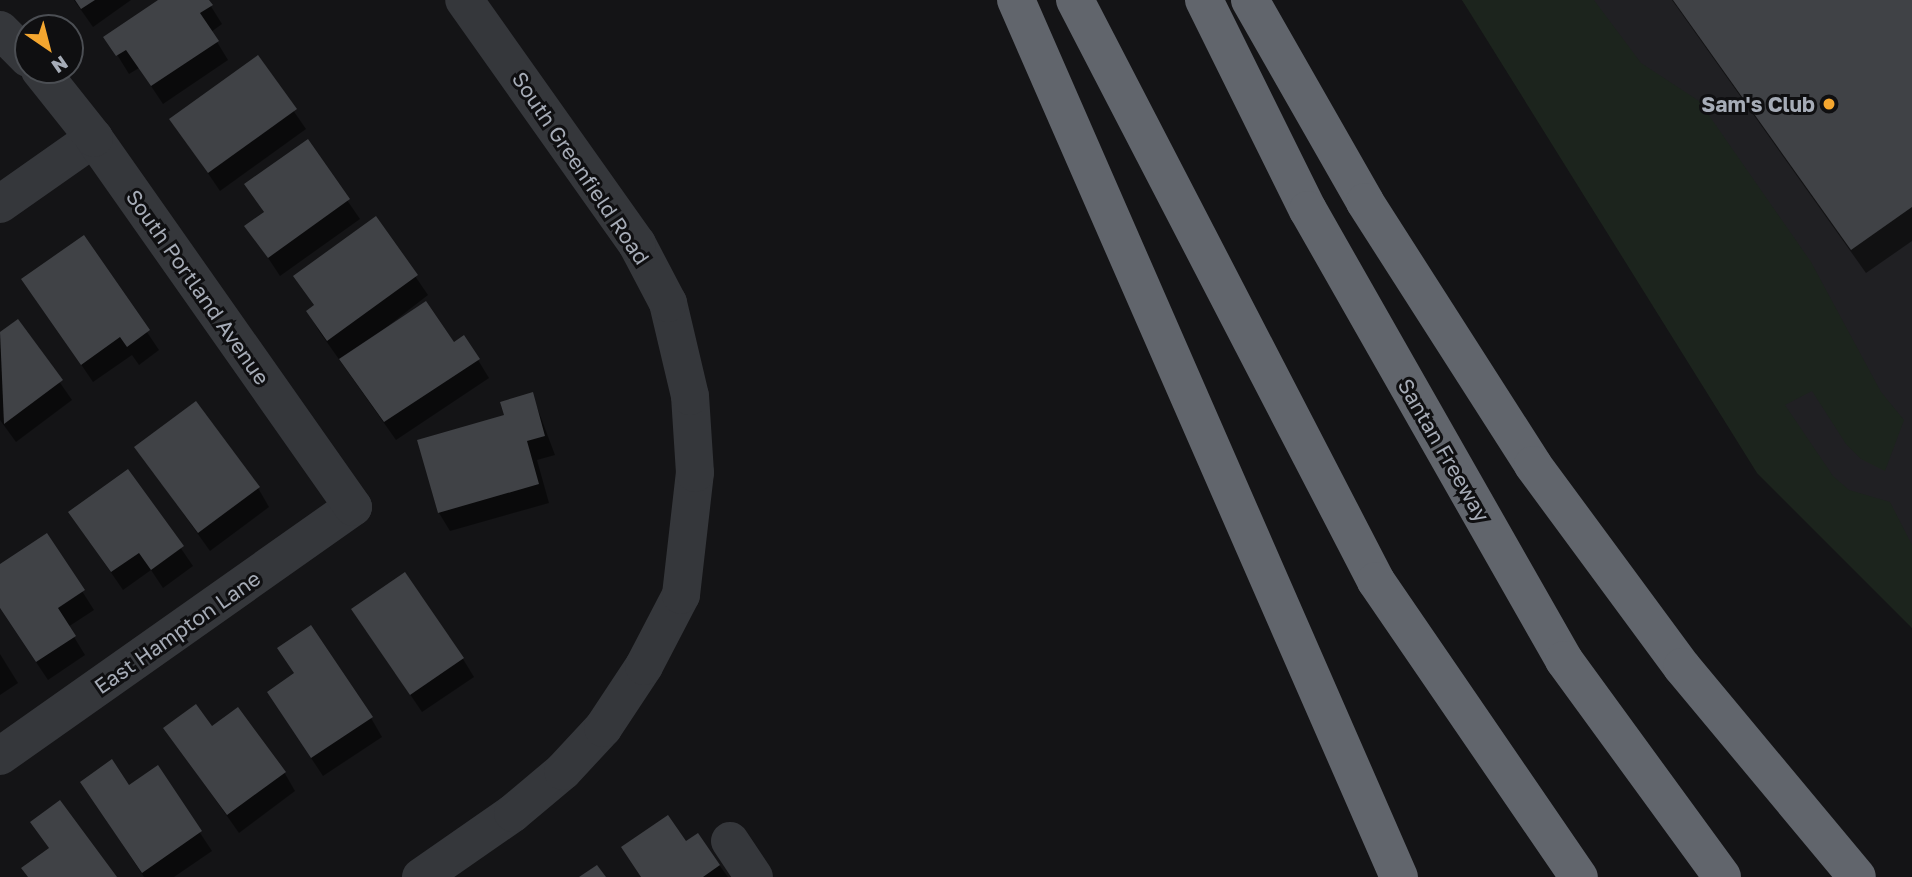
<!DOCTYPE html>
<html>
<head>
<meta charset="utf-8">
<style>
  body { margin:0 }
  #map { position:relative; width:1912px; height:877px; overflow:hidden; background:#141416; font-family:"Golos Text",sans-serif }
  div>[style] { position:absolute }
  .built>* { inset:0; background:#202023 }
  .green>* { inset:0; background:#1c241d }
  .shadow>* { inset:0; background:#0007 }
  .building>* { inset:0; background:#404246 }
  .minor>* { height:38px; margin:-19px; padding:0 19px; transform-origin:19px; border-radius:19px; background:#35373b }
  .highway>* { height:38px; margin:-19px; padding:0 19px; transform-origin:19px; border-radius:19px; background:#61656c }
  .dots>* { width:19px; height:19px; translate:-50% -50%; box-sizing:border-box; border:4px solid #0f0f11; border-radius:50% }
  span { translate:-50% -50%; white-space:nowrap; text-align:center; line-height:1.15; -webkit-text-stroke:6px #0f0f11; paint-order:stroke }
  .poi-label { font-size:21px; color:#a6acb7; font-weight:700 }
  .right { translate:-100% -50%; text-align:right }
  .street-label { font-size:21px; color:#a6acb7 }
  .north { position:absolute; left:14px; top:14px; width:70px; height:70px; box-sizing:border-box; background:#0f0f11; border:2px solid #4b4e53; border-radius:50%; rotate:145deg; font-size:19px; font-weight:700; line-height:28px; text-align:center; color:#a6acb7 }
  .north::after { content:''; display:block; margin:auto; width:24px; height:32px; background:#f4a62f; clip-path:polygon(50% 0,100% 100%,50% 72%,0 100%) }
</style>
</head>
<body>
<div id="map">
  <div class="built">
    <div style="clip-path:polygon(1462px 0,1912px 0,1912px 628px)"></div>
  </div>
  <div class="green">
    <div style="clip-path:polygon(1462px 0,1594px 0,1641px 63px,1699px 101px,1811px 262px,1881px 392px,1904px 420px,1885px 471px,1861px 459px,1846px 444px,1812px 391px,1785px 405px,1833px 476px,1849px 490px,1890px 502px,1912px 545px,1912px 628px,1757px 473px)"></div>
  </div>
  <div class="shadow">
    <div style="clip-path:polygon(74px 0,131px 0,93px 27px)"></div>
    <div style="clip-path:polygon(161px 0,207px 0,222px 24px,211px 32px,228px 60px,163px 104px,139px 68px,129px 74px,106px 37px)"></div>
    <div style="clip-path:polygon(1672px 0,1912px 0,1912px 241px,1866px 273px)"></div>
    <div style="clip-path:polygon(257px 58px,306px 129px,220px 191px,172px 120px)"></div>
    <div style="clip-path:polygon(307px 142px,360px 219px,280px 276px,247px 226px,265px 214px,247px 185px)"></div>
    <div style="clip-path:polygon(376px 219px,428px 295px,370px 340px,453px 345px,478px 360px,489px 378px,396px 440px,319px 331px,308px 312px,315px 307px,296px 277px)"></div>
    <div style="clip-path:polygon(83px 237px,159px 350px,139px 365px,132px 355px,93px 382px,23px 279px)"></div>
    <div style="clip-path:polygon(17px 321px,72px 400px,16px 442px,0 420px,0 334px)"></div>
    <div style="clip-path:polygon(532px 394px,555px 455px,537px 460px,549px 503px,450px 531px,439px 513px,506px 416px)"></div>
    <div style="clip-path:polygon(136px 447px,258px 488px,269px 507px,210px 551px)"></div>
    <div style="clip-path:polygon(128px 471px,193px 566px,163px 588px,151px 570px,123px 590px,70px 513px)"></div>
    <div style="clip-path:polygon(47px 536px,94px 610px,68px 627px,85px 655px,48px 680px,0 608px,0 566px)"></div>
    <div style="clip-path:polygon(353px 610px,463px 659px,474px 677px,422px 712px)"></div>
    <div style="clip-path:polygon(0 654px,18px 683px,0 695px)"></div>
    <div style="clip-path:polygon(280px 711px,371px 718px,382px 737px,323px 776px)"></div>
    <div style="clip-path:polygon(165px 728px,211px 728px,284px 772px,295px 791px,239px 833px)"></div>
    <div style="clip-path:polygon(157px 768px,212px 851px,174px 877px,144px 877px,82px 782px,129px 787px)"></div>
    <div style="clip-path:polygon(697px 835px,728px 877px,642px 877px,686px 843px)"></div>
  </div>
  <div class="building">
    <div style="clip-path:polygon(75px 0,95px 0,81px 9px)"></div>
    <div style="clip-path:polygon(158px 0,209px 0,213px 5px,200px 13px,219px 41px,151px 86px,126px 50px,116px 56px,103px 37px)"></div>
    <div style="clip-path:polygon(1673px 0,1912px 0,1912px 207px,1851px 250px)"></div>
    <div style="clip-path:polygon(258px 55px,297px 109px,208px 173px,169px 119px)"></div>
    <div style="clip-path:polygon(308px 139px,350px 199px,268px 258px,244px 226px,264px 212px,244px 184px)"></div>
    <div style="clip-path:polygon(376px 216px,418px 275px,327px 341px,306px 311px,314px 305px,293px 276px)"></div>
    <div style="clip-path:polygon(84px 235px,150px 330px,127px 347px,120px 337px,81px 365px,21px 279px)"></div>
    <div style="clip-path:polygon(426px 301px,454px 342px,464px 335px,480px 359px,384px 422px,339px 359px)"></div>
    <div style="clip-path:polygon(18px 319px,63px 380px,4px 424px,0 332px)"></div>
    <div style="clip-path:polygon(533px 392px,545px 436px,527px 441px,539px 484px,438px 513px,417px 440px,504px 415px,500px 402px)"></div>
    <div style="clip-path:polygon(196px 401px,260px 487px,198px 533px,134px 447px)"></div>
    <div style="clip-path:polygon(128px 469px,184px 546px,151px 570px,139px 553px,111px 572px,68px 512px)"></div>
    <div style="clip-path:polygon(47px 533px,85px 590px,58px 608px,76px 636px,36px 662px,0 608px,0 564px)"></div>
    <div style="clip-path:polygon(405px 572px,464px 658px,410px 695px,351px 609px)"></div>
    <div style="clip-path:polygon(311px 625px,373px 717px,311px 758px,267px 692px,294px 673px,277px 648px)"></div>
    <div style="clip-path:polygon(196px 704px,212px 726px,238px 707px,286px 772px,227px 815px,163px 728px)"></div>
    <div style="clip-path:polygon(112px 759px,129px 785px,158px 765px,202px 831px,142px 873px,80px 782px)"></div>
    <div style="clip-path:polygon(60px 800px,117px 877px,28px 877px,21px 868px,49px 848px,30px 822px)"></div>
    <div style="clip-path:polygon(668px 815px,686px 841px,698px 833px,720px 865px,703px 877px,641px 877px,621px 847px)"></div>
    <div style="clip-path:polygon(597px 865px,606px 877px,579px 877px)"></div>
  </div>
  <div class="minor">
    <div style="left:0;top:30px;width:40px;rotate:45deg"></div>
    <div style="left:0;top:204px;width:115px;rotate:-35.1deg"></div>
    <div style="left:0;top:756px;width:432px;rotate:-35.2deg"></div>
    <div style="left:353px;top:507px;width:451px;rotate:-125.1deg"></div>
    <div style="left:94px;top:138px;width:87px;rotate:-128.5deg"></div>
    <div style="left:730px;top:841px;width:43px;rotate:56.3deg"></div>
    <div style="left:421px;top:877px;width:112px;rotate:-34.8deg"></div>
    <div style="left:513px;top:813px;width:65px;rotate:-40deg"></div>
    <div style="left:563px;top:771px;width:59px;rotate:-47.1deg"></div>
    <div style="left:603px;top:728px;width:74px;rotate:-56.5deg"></div>
    <div style="left:644px;top:666px;width:80px;rotate:-62.5deg"></div>
    <div style="left:681px;top:595px;width:123px;rotate:-83.5deg"></div>
    <div style="left:695px;top:473px;width:77px;rotate:-93.7deg"></div>
    <div style="left:690px;top:396px;width:96px;rotate:-103.3deg"></div>
    <div style="left:668px;top:303px;width:67px;rotate:-117.7deg"></div>
    <div style="left:637px;top:244px;width:299px;rotate:-125.3deg"></div>
  </div>
  <div class="highway">
    <div style="left:1016px;top:0;width:957px;rotate:66.41deg"></div>
    <div style="left:1075px;top:0;width:654px;rotate:62.61deg"></div>
    <div style="left:1376px;top:581px;width:359px;rotate:55.6deg"></div>
    <div style="left:1204px;top:0;width:234px;rotate:63.7deg"></div>
    <div style="left:1308px;top:210px;width:518px;rotate:60.36deg"></div>
    <div style="left:1564px;top:660px;width:268px;rotate:53.9deg"></div>
    <div style="left:1250px;top:0;width:232px;rotate:60.3deg"></div>
    <div style="left:1365px;top:202px;width:312px;rotate:57.4deg"></div>
    <div style="left:1533px;top:465px;width:251px;rotate:53.6deg"></div>
    <div style="left:1682px;top:667px;width:273px;rotate:50.2deg"></div>
  </div>
  <div class="dots">
    <div style="left:1829px;top:104px;background:#f4a62f"></div>
  </div>
  <div class="poi-label">
    <span class="right" style="left:1815px;top:104px">Sam's Club</span>
  </div>
  <div class="street-label">
    <span style="left:581px;top:168px;rotate:56deg">South Greenfield Road</span>
    <span style="left:198px;top:287px;rotate:55deg">South Portland Avenue</span>
    <span style="left:1444px;top:450px;rotate:60deg">Santan Freeway</span>
    <span style="left:177px;top:632px;rotate:-35deg">East Hampton Lane</span>
  </div>
  <div class="north">N</div>
</div>
</body>
</html>
